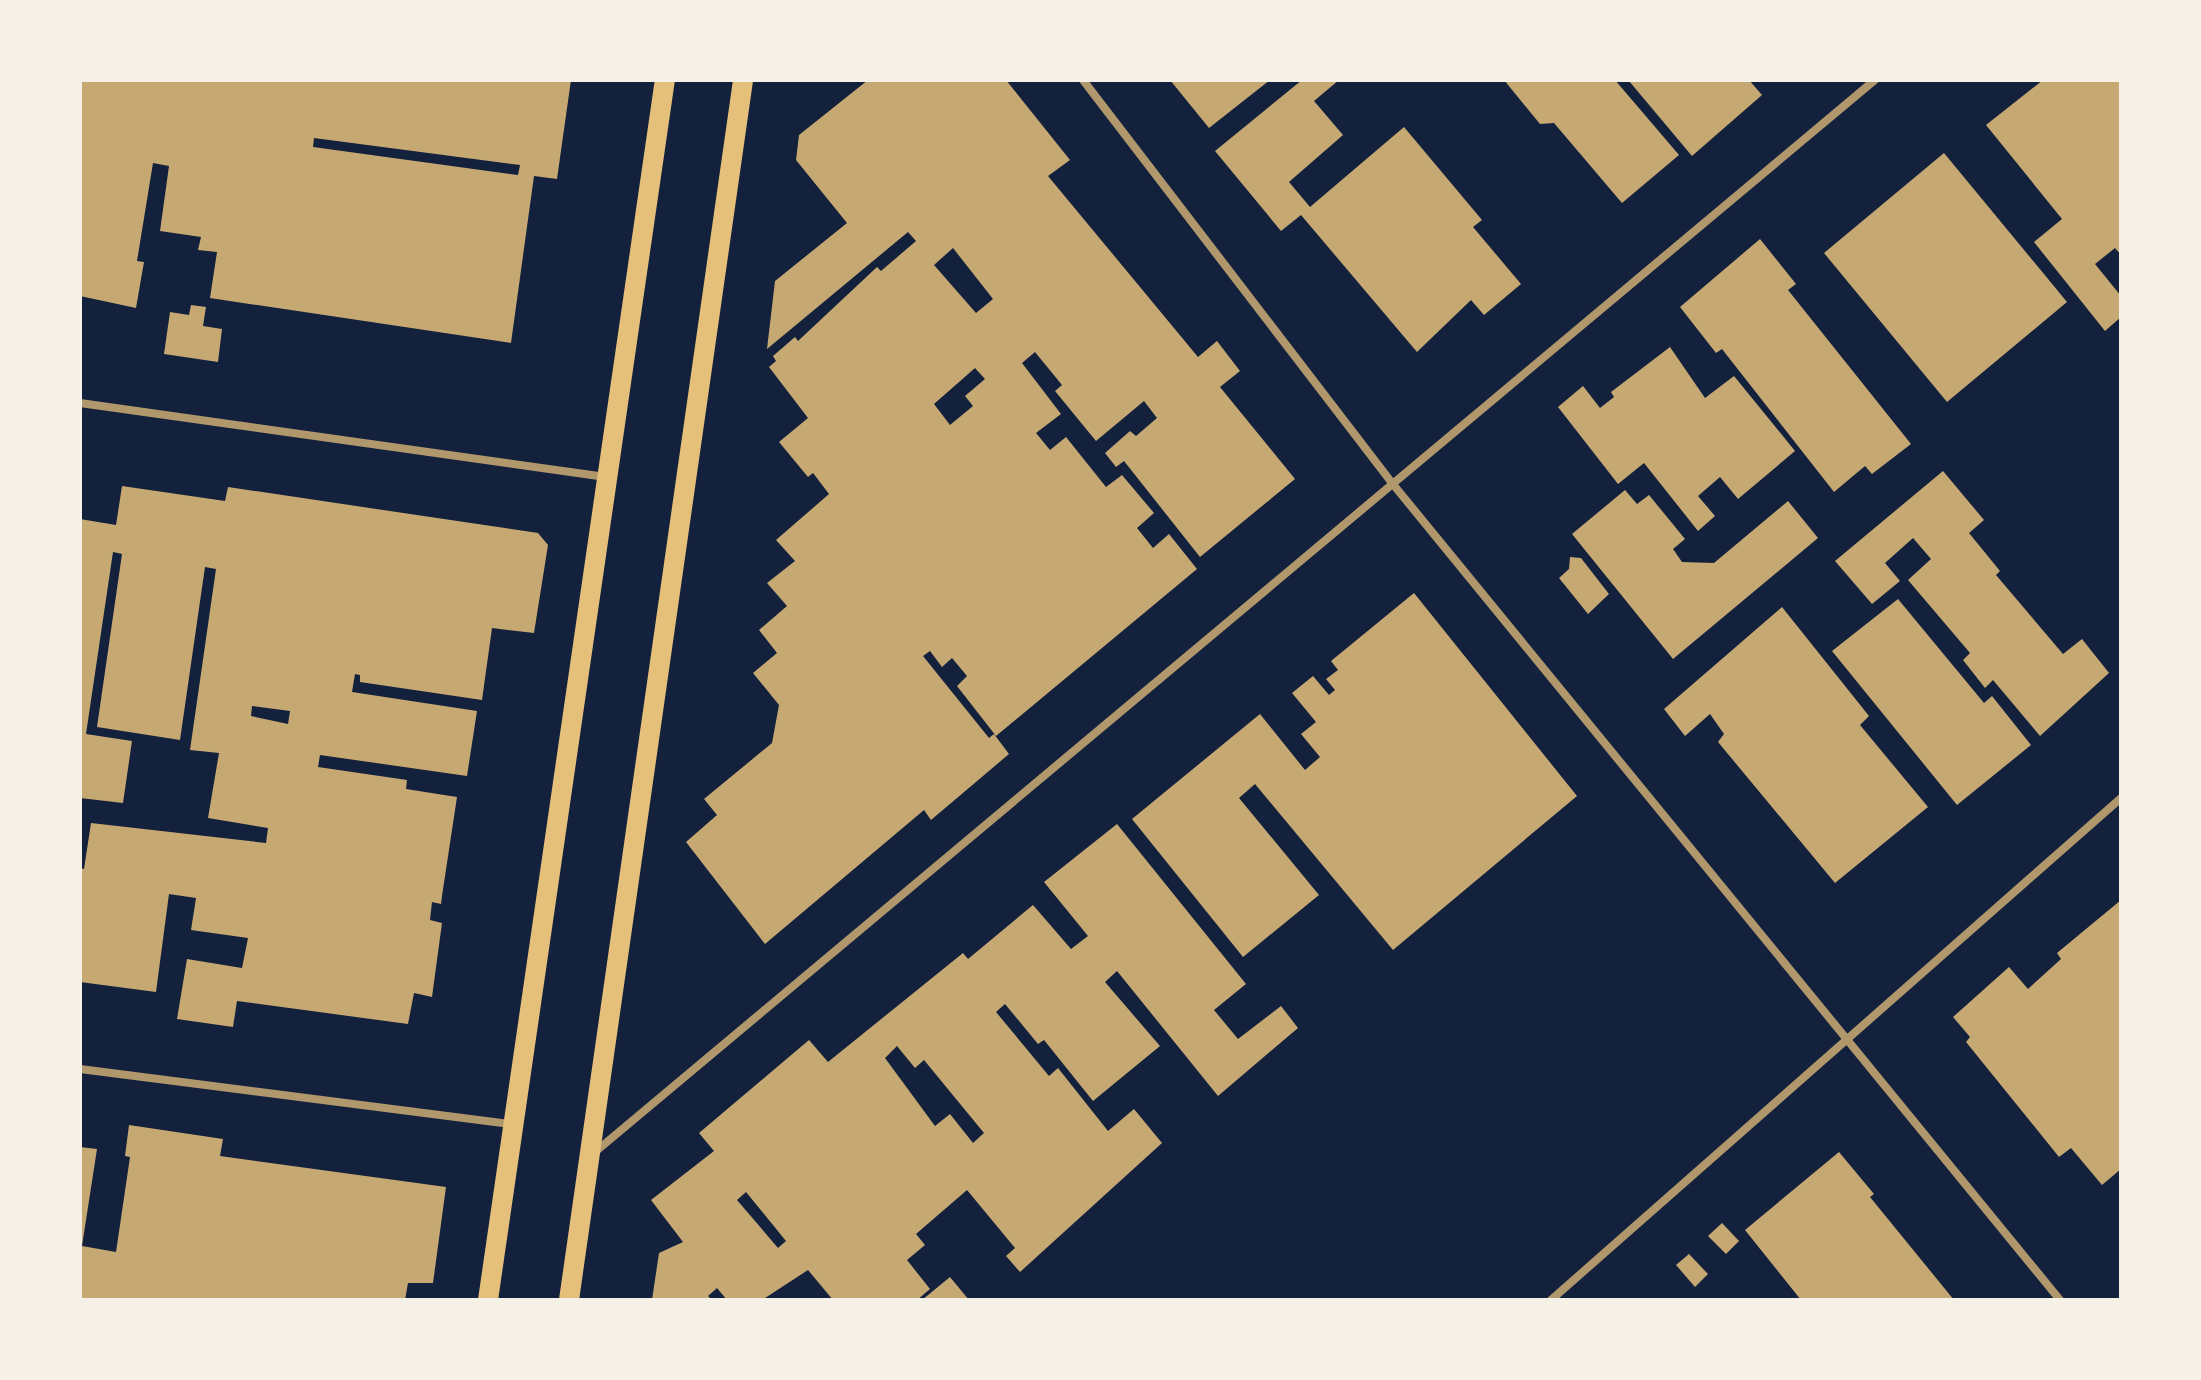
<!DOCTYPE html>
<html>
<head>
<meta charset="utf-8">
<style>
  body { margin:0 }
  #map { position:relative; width:2201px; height:1380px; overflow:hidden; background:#14213d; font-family:"Work Sans",sans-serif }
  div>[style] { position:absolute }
  .building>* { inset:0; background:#c6a872 }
  .minor>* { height:8px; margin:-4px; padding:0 4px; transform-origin:4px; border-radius:4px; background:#b1986c }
  .primary>* { height:20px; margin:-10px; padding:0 10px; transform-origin:10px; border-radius:10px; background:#e5c07b }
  span { translate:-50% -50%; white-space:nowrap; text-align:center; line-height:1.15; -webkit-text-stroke:8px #f6f1e7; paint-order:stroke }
  .frame { position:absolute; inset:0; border:82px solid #f6f1e7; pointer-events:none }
</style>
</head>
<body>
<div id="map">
  <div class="building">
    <div style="clip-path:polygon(evenodd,80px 80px,571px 80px,557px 179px,534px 176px,511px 343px,210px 298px,217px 252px,198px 250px,201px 237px,160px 231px,169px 166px,153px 163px,137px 261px,144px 262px,136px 308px,80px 296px,80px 80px,314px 138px,520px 165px,518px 175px,313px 147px,314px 138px)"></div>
    <div style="clip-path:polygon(evenodd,868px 80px,1006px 80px,1070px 160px,1048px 176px,1198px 357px,1217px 341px,1240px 371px,1220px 387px,1295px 479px,1200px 557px,1124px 461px,1116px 467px,1105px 453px,1130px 431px,1136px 436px,1157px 418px,1144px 401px,1096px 441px,1055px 391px,1062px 385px,1035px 352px,1022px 363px,1061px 414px,1036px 433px,1050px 450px,1066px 437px,1106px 487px,1122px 475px,1154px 513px,1137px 528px,1153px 548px,1169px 534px,1197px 569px,996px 736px,957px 686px,967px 676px,952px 658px,942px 667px,930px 651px,923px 656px,989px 738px,994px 734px,1009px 754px,931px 820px,924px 810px,765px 944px,686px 842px,717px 815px,704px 799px,772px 743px,779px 705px,753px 673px,777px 653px,759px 630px,787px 606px,767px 583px,795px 561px,776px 540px,829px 494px,813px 473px,808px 477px,779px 442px,808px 418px,769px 367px,776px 361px,773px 356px,795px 337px,798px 341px,877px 267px,881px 271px,916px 241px,908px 232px,767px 349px,775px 281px,847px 223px,796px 160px,799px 135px,868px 80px,953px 248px,993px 299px,976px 313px,934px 265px,953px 248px,868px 80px,975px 368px,985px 379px,965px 396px,973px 406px,950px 425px,934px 404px,975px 368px)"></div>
    <div style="clip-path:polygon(1170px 80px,1270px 80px,1209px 128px)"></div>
    <div style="clip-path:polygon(1302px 80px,1339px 80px,1314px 101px,1343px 135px,1289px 182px,1310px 207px,1404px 127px,1482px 220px,1473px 227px,1521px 284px,1484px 315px,1471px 300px,1417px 352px,1301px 215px,1281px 231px,1215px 151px)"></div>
    <div style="clip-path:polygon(1504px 80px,1615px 80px,1679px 155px,1622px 203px,1554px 123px,1540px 124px)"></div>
    <div style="clip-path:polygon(1749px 80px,1762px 95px,1692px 156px,1629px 81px)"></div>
    <div style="clip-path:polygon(2043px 80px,2121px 80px,2121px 255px,2115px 248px,2095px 264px,2121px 296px,2121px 317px,2105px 331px,2034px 242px,2062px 219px,1986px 125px)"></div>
    <div style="clip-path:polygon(1944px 153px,2067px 302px,1947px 402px,1824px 253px)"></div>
    <div style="clip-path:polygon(1760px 239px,1796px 284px,1788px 290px,1911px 444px,1872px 474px,1865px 466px,1834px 492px,1722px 349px,1716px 353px,1680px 307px)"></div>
    <div style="clip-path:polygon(191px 305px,206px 307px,203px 326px,222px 329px,218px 362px,164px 354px,170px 312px,189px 315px)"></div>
    <div style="clip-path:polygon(1670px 347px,1705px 398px,1734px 376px,1795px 451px,1738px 499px,1720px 477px,1698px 496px,1715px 516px,1698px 531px,1644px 463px,1618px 484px,1558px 407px,1583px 386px,1600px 408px,1614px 397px,1611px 392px)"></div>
    <div style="clip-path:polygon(1943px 471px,1984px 520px,1969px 533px,2000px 571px,1996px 575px,2063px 654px,2082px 639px,2109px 673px,2040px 736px,1993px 680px,1985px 688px,1963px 660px,1970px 653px,1908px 580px,1931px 559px,1913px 538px,1885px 563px,1900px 581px,1872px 604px,1835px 561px)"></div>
    <div style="clip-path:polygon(evenodd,122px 486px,225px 501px,228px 487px,538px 533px,548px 545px,534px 633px,492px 628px,482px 700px,360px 682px,360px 675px,355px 674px,352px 692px,477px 711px,467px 776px,320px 755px,318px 767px,407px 780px,406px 789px,457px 797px,442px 896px,441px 904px,432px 902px,430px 920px,442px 923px,432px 997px,414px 993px,408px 1024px,237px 1001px,233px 1027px,177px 1019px,187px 959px,242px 968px,248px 938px,191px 930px,196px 898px,169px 894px,156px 992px,80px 982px,80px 868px,84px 869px,91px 823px,266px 843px,268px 828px,208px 818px,219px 753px,190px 750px,216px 569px,205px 567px,180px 740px,97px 727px,122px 554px,113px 552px,86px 734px,132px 741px,123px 803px,80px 798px,80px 519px,116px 525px,122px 486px,252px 706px,290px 711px,288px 724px,251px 716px,252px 706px)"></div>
    <div style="clip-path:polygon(1625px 490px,1637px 504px,1649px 495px,1685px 539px,1673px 549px,1682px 562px,1714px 563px,1788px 501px,1818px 538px,1673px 659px,1572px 534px)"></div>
    <div style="clip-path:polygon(1570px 557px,1581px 558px,1609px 594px,1588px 614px,1559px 578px,1569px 569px)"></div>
    <div style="clip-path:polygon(1414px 593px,1577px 796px,1393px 950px,1255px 784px,1239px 798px,1319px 895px,1243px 957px,1132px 819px,1260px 714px,1305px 770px,1320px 757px,1301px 734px,1316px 722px,1292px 693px,1313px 676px,1329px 695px,1335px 690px,1326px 679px,1338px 670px,1331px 661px)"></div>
    <div style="clip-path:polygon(1898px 599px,1984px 703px,1992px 696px,2031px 745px,1957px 805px,1832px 651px)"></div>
    <div style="clip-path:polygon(1782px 607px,1869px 716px,1860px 725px,1928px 807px,1835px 883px,1718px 742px,1724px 734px,1710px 714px,1685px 736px,1664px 709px)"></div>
    <div style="clip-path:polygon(evenodd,1117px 824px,1246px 984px,1214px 1010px,1238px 1039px,1281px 1006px,1298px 1028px,1218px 1096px,1117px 971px,1105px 982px,1160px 1046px,1093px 1101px,1044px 1040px,1038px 1044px,1005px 1004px,996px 1012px,1049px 1076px,1058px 1068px,1108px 1131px,1134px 1109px,1162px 1143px,1020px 1272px,1006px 1256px,1015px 1248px,967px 1190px,916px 1234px,925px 1245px,907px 1260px,930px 1289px,917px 1300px,833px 1300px,808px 1270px,762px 1300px,727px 1300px,717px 1288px,708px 1296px,712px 1300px,652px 1300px,659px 1253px,683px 1242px,651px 1200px,714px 1151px,699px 1133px,809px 1040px,828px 1062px,963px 953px,968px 959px,1033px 905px,1071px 949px,1088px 936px,1044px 882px,1117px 824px,897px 1046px,915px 1068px,924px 1060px,984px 1133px,973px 1143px,950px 1114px,935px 1126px,885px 1058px,897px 1046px,1117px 824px,746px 1192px,786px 1241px,778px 1248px,737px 1200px,746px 1192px)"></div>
    <div style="clip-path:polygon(2121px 900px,2121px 1169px,2102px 1185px,2071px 1148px,2059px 1157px,1966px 1042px,1970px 1037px,1953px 1017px,2009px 967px,2028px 989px,2061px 959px,2057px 953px)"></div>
    <div style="clip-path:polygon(129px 1125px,223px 1139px,220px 1156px,446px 1187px,433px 1283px,408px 1283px,405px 1300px,80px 1300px,80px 1147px,97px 1149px,82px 1246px,116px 1252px,130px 1157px,125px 1156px)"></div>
    <div style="clip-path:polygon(1839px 1152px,1874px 1194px,1870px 1197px,1954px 1300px,1801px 1300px,1745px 1230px)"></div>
    <div style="clip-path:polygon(1722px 1223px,1739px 1241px,1726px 1254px,1708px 1236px)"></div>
    <div style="clip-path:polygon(1689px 1254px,1708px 1274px,1695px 1287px,1676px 1265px)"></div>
    <div style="clip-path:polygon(950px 1277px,969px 1300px,922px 1300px)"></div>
  </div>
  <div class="minor">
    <div style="left:1083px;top:80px;width:508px;rotate:52.52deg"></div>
    <div style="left:1392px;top:483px;width:1055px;rotate:50.73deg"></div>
    <div style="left:80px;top:403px;width:531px;rotate:8.01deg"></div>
    <div style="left:80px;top:1069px;width:435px;rotate:7.3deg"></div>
    <div style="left:595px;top:1152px;width:1670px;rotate:-39.95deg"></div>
    <div style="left:1551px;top:1300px;width:760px;rotate:-41.37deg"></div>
  </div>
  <div class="primary">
    <div style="left:488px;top:1300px;width:1233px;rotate:-81.75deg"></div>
    <div style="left:569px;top:1300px;width:1232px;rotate:-81.88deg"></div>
  </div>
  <div class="frame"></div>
</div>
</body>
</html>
